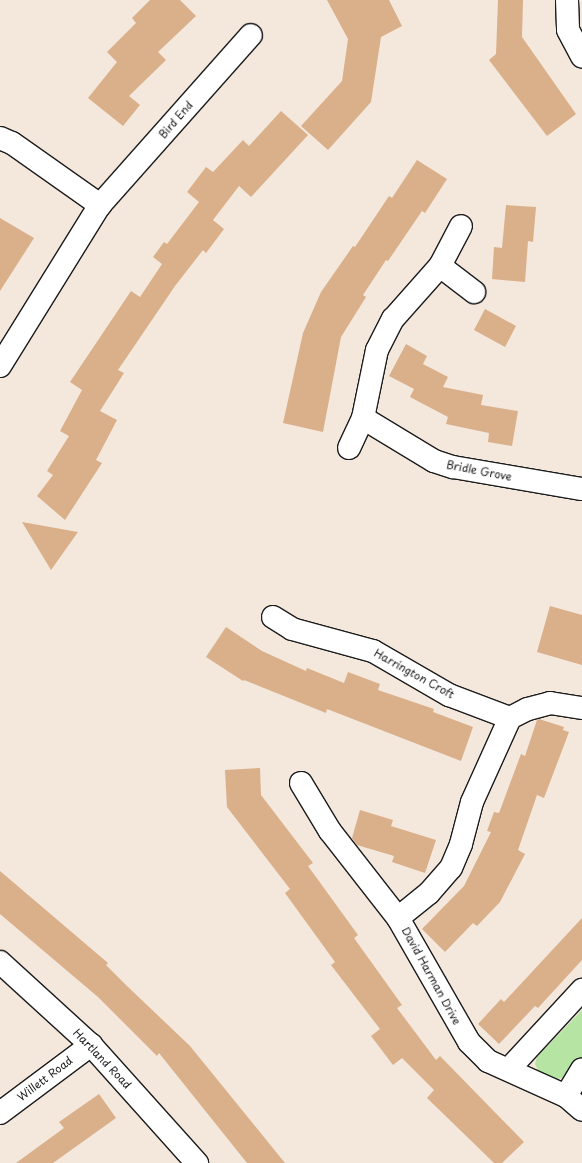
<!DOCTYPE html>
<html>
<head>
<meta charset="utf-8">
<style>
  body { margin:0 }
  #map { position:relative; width:582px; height:1163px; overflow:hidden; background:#f4e7dc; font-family:"Playpen Sans",sans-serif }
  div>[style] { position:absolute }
  .green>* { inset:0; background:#b5e4a3 }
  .building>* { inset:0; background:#dab08a }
  .roads { filter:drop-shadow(1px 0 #1c1c1c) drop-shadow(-1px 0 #1c1c1c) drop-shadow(0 1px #1c1c1c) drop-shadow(0 -1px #1c1c1c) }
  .minor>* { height:22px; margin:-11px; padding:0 11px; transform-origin:11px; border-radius:11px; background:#fff }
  span { translate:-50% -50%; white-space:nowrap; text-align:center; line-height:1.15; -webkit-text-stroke:3.5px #fff; paint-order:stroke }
  .street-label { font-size:11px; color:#1c1c1c }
</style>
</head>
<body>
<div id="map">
  <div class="green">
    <div style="clip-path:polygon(582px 1010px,582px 1059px,563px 1078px,550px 1080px,541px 1076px,535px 1064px,537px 1057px)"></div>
  </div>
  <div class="building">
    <div style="clip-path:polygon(150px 0,180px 0,196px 16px,158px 52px,166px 60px,129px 96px,140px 105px,123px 126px,88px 98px,117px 62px,107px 52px,136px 23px,132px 18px)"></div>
    <div style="clip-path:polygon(327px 0,389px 0,402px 26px,381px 37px,371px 102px,328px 150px,301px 126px,342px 81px,348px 39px)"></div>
    <div style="clip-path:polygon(498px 0,523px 0,522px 37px,576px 114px,547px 136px,489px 60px,496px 54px)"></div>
    <div style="clip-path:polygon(281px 111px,308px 135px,251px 197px,239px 186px,213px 220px,224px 229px,206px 253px,203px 250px,175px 286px,118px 370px,124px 373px,100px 411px,117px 420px,96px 460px,102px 463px,65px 520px,37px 496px,53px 475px,47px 471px,69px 436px,60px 431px,82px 390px,70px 382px,131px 291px,140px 297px,162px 264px,153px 257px,164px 242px,167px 244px,199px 202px,187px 192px,206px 167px,213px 172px,243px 140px,249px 146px)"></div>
    <div style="clip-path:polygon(417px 160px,447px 179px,425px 213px,422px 211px,388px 261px,386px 260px,363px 295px,366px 297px,341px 337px,323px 432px,283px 423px,303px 333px,321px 292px,353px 246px,355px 247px,389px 196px,392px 198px)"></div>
    <div style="clip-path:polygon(506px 205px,536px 207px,533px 242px,528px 241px,525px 282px,492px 279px,494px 247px,502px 248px)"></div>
    <div style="clip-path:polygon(0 218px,34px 238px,0 291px)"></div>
    <div style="clip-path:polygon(485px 309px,516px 326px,505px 347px,474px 330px)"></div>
    <div style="clip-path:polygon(406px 344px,427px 356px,423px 364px,448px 377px,443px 387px,483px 395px,481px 405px,518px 411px,512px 446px,488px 442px,489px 433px,446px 424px,448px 417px,410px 397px,414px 389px,389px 376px)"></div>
    <div style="clip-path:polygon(22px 522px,78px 532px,51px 570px)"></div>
    <div style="clip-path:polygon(550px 606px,582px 615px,582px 665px,537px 652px)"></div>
    <div style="clip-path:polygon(226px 627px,262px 651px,306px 671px,307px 668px,344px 683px,348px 672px,380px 684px,378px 690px,434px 709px,433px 712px,473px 727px,461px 761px,327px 709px,326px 713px,244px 680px,243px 681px,206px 657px)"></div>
    <div style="clip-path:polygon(539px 719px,564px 727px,563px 730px,569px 732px,544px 798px,537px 795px,518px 850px,525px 854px,500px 902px,477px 926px,473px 923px,445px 952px,422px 929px,464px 886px,491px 832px,487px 831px,494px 812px,499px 813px,521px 754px,525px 756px,537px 720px)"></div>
    <div style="clip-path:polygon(260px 768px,261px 795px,313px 863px,308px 866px,358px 935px,354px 938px,402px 1005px,397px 1008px,436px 1060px,440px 1056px,524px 1142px,502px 1163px,494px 1163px,427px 1098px,434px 1090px,402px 1058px,393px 1065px,371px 1036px,380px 1029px,331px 965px,335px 962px,285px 893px,290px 889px,227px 807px,225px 770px)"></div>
    <div style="clip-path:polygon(360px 810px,393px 820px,391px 826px,436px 840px,425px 873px,392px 862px,394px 856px,357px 845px,352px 838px)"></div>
    <div style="clip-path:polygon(0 871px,108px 963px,106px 965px,127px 986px,190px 1046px,285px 1163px,247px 1163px,159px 1053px,157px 1056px,98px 997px,0 914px)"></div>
    <div style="clip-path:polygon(582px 918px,582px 960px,538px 1008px,535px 1006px,499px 1044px,478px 1024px,501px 999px,504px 1002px)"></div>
    <div style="clip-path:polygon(99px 1094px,116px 1118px,53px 1163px,16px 1163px,64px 1128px,59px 1122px)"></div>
  </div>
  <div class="roads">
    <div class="minor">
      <div style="left:567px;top:0;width:30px;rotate:88deg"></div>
      <div style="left:568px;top:30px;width:30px;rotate:62deg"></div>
      <div style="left:0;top:138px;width:13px;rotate:23deg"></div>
      <div style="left:12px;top:143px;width:108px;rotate:35.2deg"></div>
      <div style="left:440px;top:266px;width:43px;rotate:37.4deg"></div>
      <div style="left:0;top:366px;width:190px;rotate:-58.2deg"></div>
      <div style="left:100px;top:205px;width:227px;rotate:-48.4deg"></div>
      <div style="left:363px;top:418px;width:83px;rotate:31.2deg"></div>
      <div style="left:434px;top:461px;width:20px;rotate:18deg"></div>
      <div style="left:453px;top:467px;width:131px;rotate:9.7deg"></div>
      <div style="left:349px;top:448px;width:33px;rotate:-65deg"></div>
      <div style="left:363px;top:418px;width:69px;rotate:-78.4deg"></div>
      <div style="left:377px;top:350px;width:35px;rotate:-63deg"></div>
      <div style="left:393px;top:319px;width:71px;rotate:-48.4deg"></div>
      <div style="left:440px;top:266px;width:45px;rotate:-62.3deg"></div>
      <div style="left:273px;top:617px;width:22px;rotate:32deg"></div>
      <div style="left:292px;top:629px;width:84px;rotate:15.2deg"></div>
      <div style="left:373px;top:651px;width:88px;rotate:30.1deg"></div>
      <div style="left:449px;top:695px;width:65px;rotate:20.7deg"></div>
      <div style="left:301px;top:783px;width:56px;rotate:58.9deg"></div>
      <div style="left:330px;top:831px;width:110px;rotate:52deg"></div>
      <div style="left:398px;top:918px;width:143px;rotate:60.2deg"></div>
      <div style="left:469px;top:1042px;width:27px;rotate:45deg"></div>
      <div style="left:488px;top:1061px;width:85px;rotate:24.2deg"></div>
      <div style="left:566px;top:1096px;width:21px;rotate:41deg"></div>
      <div style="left:398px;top:918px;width:40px;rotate:-39deg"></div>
      <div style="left:429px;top:893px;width:33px;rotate:-49deg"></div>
      <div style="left:451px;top:868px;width:26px;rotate:-67deg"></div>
      <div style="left:461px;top:844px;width:43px;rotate:-75.3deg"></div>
      <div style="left:472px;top:802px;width:92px;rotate:-65.7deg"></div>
      <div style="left:510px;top:718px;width:20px;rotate:-27deg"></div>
      <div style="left:528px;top:709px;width:23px;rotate:-15deg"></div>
      <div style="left:550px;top:703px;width:32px;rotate:9deg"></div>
      <div style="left:0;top:962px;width:123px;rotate:42.4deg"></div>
      <div style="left:91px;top:1045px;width:159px;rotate:48.1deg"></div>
      <div style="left:509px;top:1069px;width:108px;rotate:-47.3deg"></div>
      <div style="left:566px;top:1096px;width:31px;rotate:-59deg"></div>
      <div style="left:0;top:1113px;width:114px;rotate:-36.8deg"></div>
    </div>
  </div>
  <div class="street-label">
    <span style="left:176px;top:120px;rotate:-49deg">Bird End</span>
    <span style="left:479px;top:471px;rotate:11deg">Bridle Grove</span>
    <span style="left:414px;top:674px;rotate:29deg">Harrington Croft</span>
    <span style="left:431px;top:976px;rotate:61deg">David Harman Drive</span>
    <span style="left:102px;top:1059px;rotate:46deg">Hartland Road</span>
    <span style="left:45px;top:1079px;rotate:-37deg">Willett Road</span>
  </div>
</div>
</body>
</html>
